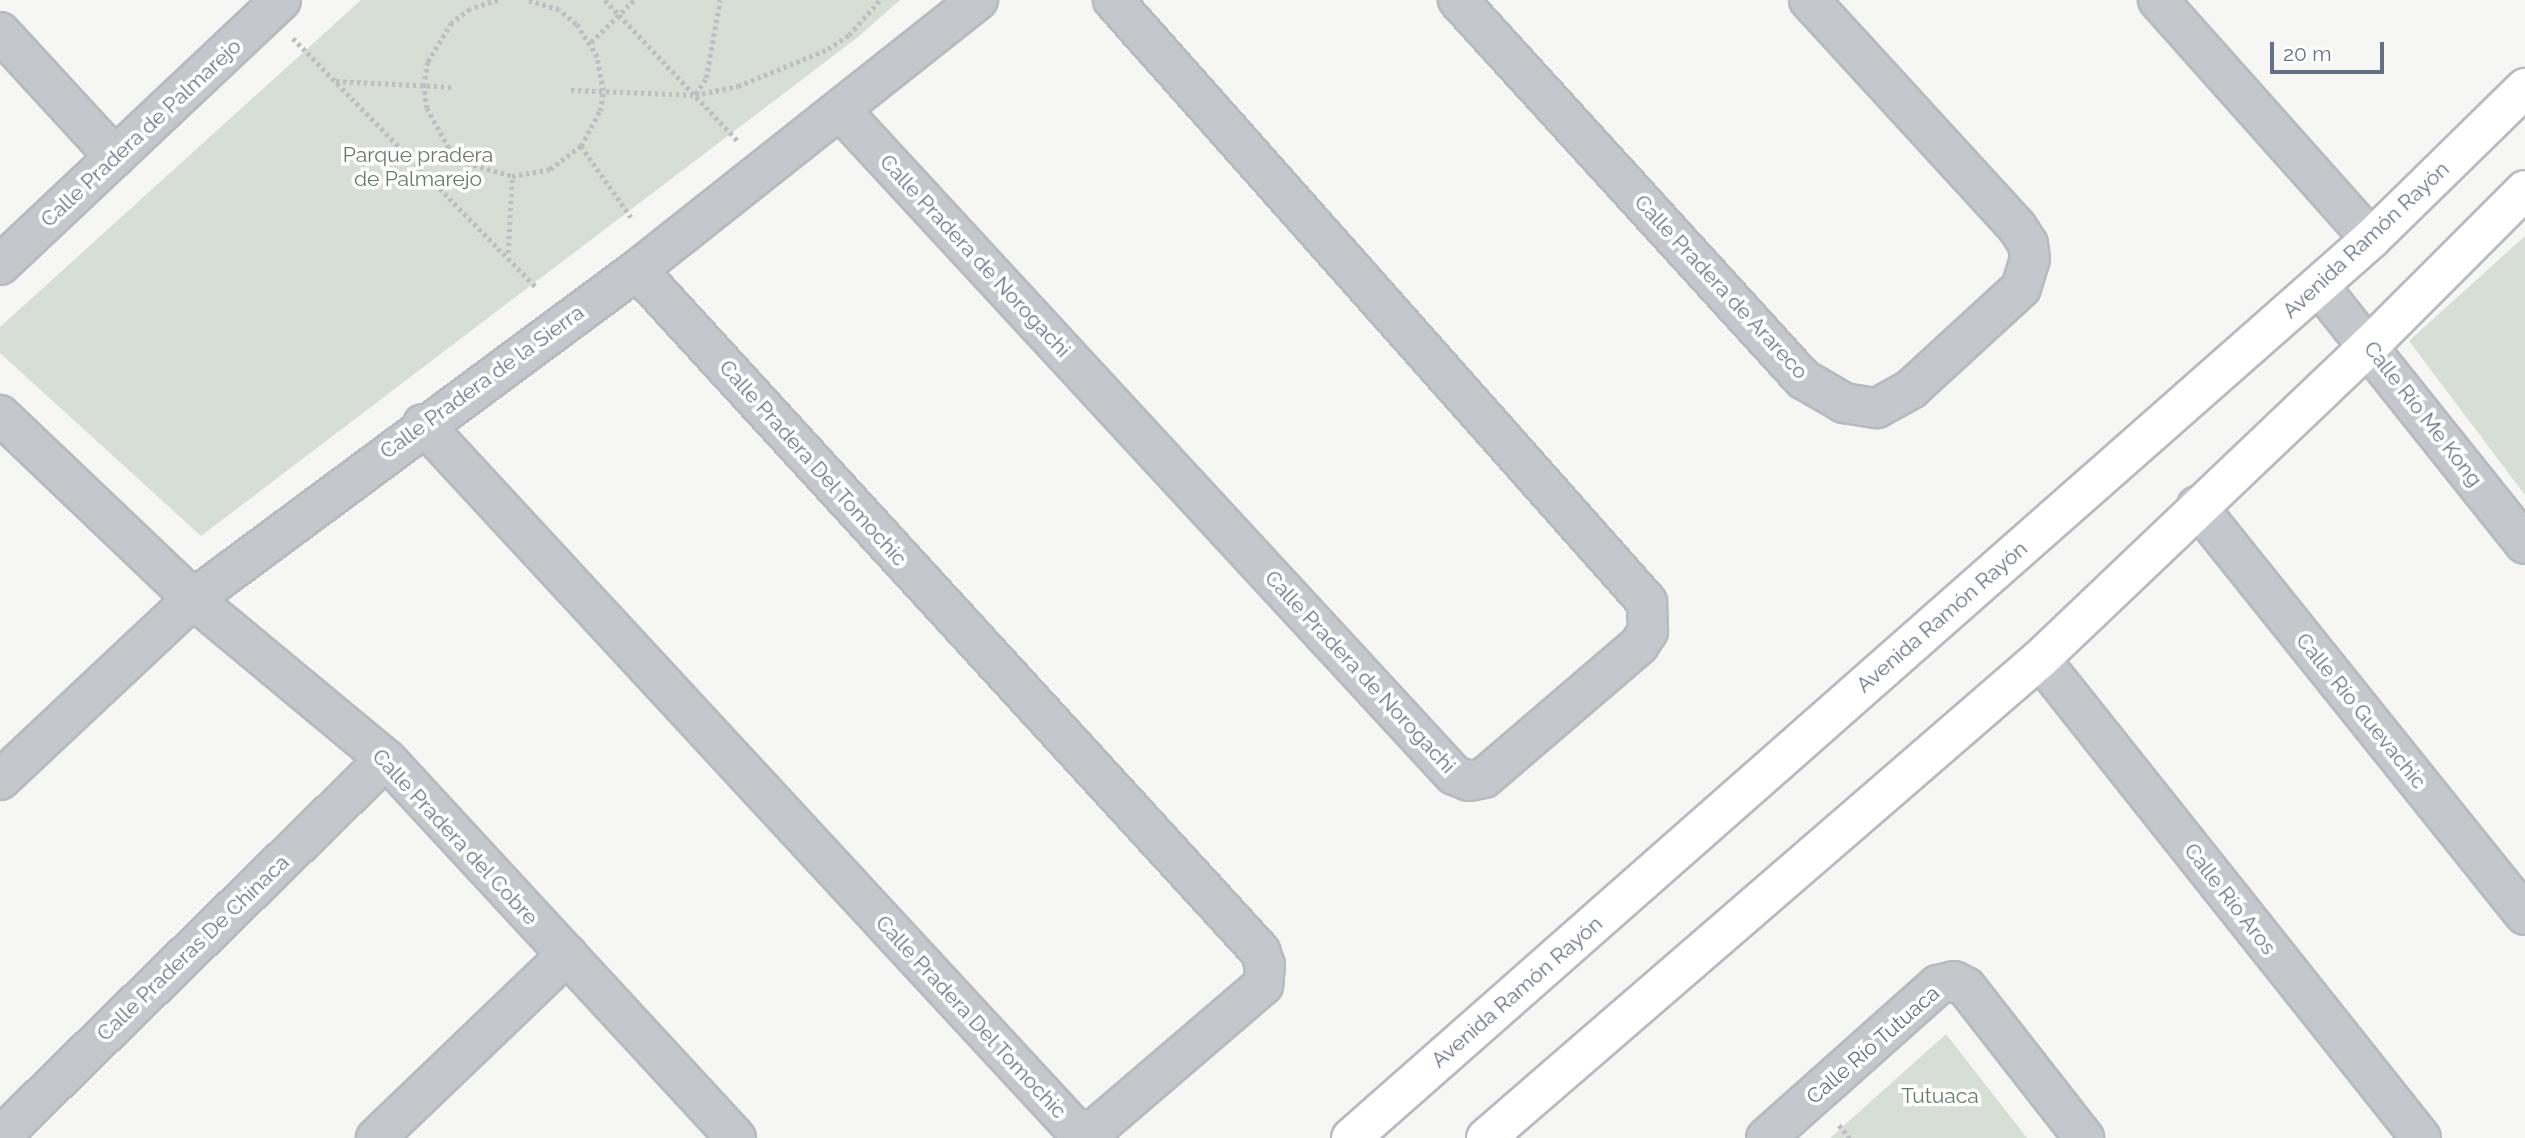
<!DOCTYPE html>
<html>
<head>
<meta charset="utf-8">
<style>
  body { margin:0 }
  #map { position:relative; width:2525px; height:1138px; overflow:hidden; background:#f6f7f4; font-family:Raleway,sans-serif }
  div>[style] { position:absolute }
  .green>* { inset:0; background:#d6ded5 }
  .path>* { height:4.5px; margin-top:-2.25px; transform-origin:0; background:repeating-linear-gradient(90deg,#bebfc2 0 3.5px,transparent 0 7px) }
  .roads { filter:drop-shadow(2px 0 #b7babf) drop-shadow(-2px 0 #b7babf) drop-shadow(0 2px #b7babf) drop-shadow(0 -2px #b7babf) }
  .minor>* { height:38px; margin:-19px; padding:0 19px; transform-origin:19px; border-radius:19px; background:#c4c7cb }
  .major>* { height:38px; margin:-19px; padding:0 19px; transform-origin:19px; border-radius:19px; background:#fff }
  span { translate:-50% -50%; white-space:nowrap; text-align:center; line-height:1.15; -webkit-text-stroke:7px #fff; paint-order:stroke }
  .street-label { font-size:21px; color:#667084 }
  .park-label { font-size:21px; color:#657b66 }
  .scale { position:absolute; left:2270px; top:42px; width:114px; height:32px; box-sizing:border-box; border:4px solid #667084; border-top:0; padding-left:9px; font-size:21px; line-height:24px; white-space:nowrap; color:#667084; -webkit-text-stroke:5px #fff; paint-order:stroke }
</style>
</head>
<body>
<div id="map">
  <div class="green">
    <div style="clip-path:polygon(361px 0,900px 0,858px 37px,201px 536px,0 353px,0 327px)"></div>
    <div style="clip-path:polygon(2525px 236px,2525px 495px,2409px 341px)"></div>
    <div style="clip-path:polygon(1946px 1034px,2027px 1138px,1830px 1138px)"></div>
  </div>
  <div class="path">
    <div style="left:498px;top:0;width:29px;rotate:162deg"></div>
    <div style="left:470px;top:9px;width:23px;rotate:142deg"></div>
    <div style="left:452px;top:23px;width:46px;rotate:121.6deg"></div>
    <div style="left:428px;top:62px;width:22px;rotate:100deg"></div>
    <div style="left:424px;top:84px;width:24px;rotate:83deg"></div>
    <div style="left:427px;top:108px;width:46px;rotate:61.2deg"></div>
    <div style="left:449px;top:148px;width:23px;rotate:40deg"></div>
    <div style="left:467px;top:163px;width:47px;rotate:16.1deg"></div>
    <div style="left:512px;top:176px;width:39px;rotate:-10deg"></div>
    <div style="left:550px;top:169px;width:39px;rotate:-37deg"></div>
    <div style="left:581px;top:146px;width:40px;rotate:-62deg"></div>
    <div style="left:600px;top:111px;width:20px;rotate:-81deg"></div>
    <div style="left:603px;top:91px;width:35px;rotate:-100deg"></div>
    <div style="left:597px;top:57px;width:39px;rotate:-122deg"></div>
    <div style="left:576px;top:24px;width:22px;rotate:-141deg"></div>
    <div style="left:559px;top:10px;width:34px;rotate:-163deg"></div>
    <div style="left:605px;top:0;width:195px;rotate:46.7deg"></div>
    <div style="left:293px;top:38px;width:348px;rotate:45.7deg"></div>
    <div style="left:591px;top:42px;width:60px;rotate:-44.3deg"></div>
    <div style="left:336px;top:81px;width:117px;rotate:2.9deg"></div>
    <div style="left:571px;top:90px;width:124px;rotate:2.3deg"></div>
    <div style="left:695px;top:95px;width:44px;rotate:-11.8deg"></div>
    <div style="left:738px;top:86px;width:97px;rotate:-22.3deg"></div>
    <div style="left:828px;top:49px;width:25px;rotate:-34deg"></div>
    <div style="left:849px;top:35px;width:47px;rotate:-48.5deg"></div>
    <div style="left:696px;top:94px;width:19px;rotate:-58deg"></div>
    <div style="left:706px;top:78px;width:79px;rotate:-79.8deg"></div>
    <div style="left:581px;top:146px;width:87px;rotate:54.8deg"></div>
    <div style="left:508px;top:253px;width:77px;rotate:-87deg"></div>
    <div style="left:1839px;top:1125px;width:17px;rotate:50deg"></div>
  </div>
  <div class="roads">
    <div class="minor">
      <div style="left:1458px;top:0;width:513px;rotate:47.69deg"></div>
      <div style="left:1803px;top:379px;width:48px;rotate:30.3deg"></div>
      <div style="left:1844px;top:403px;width:33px;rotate:9deg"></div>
      <div style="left:1877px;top:408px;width:39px;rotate:-29deg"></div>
      <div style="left:1911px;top:389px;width:149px;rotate:-42.6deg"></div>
      <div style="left:2021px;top:288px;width:30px;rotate:-73deg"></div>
      <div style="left:2030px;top:259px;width:15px;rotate:-98deg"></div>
      <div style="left:2028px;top:244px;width:20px;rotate:-123deg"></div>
      <div style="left:2017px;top:227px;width:308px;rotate:-132.5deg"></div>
      <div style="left:2158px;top:0;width:320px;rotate:48.3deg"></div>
      <div style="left:0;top:32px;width:170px;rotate:47.4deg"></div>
      <div style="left:842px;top:112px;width:902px;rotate:47.29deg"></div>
      <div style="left:1454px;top:775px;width:16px;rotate:22deg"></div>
      <div style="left:1469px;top:781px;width:15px;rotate:-11deg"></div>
      <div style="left:1484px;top:778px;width:204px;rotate:-40.6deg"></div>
      <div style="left:1639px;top:645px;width:17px;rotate:-57deg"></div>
      <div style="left:1648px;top:631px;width:29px;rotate:-92deg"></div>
      <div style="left:1647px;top:602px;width:805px;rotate:-131.57deg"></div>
      <div style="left:0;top:265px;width:386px;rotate:-43.3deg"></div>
      <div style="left:2319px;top:286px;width:330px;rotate:51.4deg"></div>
      <div style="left:0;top:415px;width:267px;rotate:43.6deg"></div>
      <div style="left:193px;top:599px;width:251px;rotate:39.7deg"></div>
      <div style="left:386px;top:759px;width:516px;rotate:47.28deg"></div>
      <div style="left:423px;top:424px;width:960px;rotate:47.24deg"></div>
      <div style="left:1075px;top:1129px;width:19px;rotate:3deg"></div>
      <div style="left:1094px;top:1130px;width:223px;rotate:-40.6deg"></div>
      <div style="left:1263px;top:985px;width:20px;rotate:-84deg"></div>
      <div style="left:1265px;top:965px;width:15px;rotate:-110deg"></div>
      <div style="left:1260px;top:951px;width:923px;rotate:-132.45deg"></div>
      <div style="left:2197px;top:506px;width:524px;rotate:51.27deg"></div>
      <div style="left:2040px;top:659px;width:612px;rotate:51.5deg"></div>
      <div style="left:0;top:780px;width:265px;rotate:-43.2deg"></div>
      <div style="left:193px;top:599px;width:553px;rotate:-36.54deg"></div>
      <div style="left:637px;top:270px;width:435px;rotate:-38.4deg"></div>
      <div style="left:0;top:1137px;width:540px;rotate:-44.4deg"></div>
      <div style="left:376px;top:1138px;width:265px;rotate:-43.8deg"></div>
      <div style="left:1766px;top:1138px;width:230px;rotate:-41.7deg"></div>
      <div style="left:1938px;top:985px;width:16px;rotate:-14deg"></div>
      <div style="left:1954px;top:981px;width:13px;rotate:27deg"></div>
      <div style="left:1966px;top:987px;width:192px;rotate:52deg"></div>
    </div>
    <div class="major">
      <div style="left:1351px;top:1138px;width:1360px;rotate:-41.39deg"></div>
      <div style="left:2371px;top:239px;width:216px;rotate:-44.4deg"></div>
      <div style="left:1486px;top:1138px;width:732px;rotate:-40.85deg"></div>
      <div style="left:2040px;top:659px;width:456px;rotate:-43.6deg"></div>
      <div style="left:2370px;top:345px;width:219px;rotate:-45deg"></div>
    </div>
  </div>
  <div class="street-label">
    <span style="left:141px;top:133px;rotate:-43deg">Calle Pradera de Palmarejo</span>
    <span style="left:2366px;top:240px;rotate:-43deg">Avenida Ramón Rayón</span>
    <span style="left:975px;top:256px;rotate:47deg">Calle Pradera de Norogachi</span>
    <span style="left:1721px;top:287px;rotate:47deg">Calle Pradera de Arareco</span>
    <span style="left:482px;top:382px;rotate:-36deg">Calle Pradera de la Sierra</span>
    <span style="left:2423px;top:414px;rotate:52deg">Calle Río Me Kong</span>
    <span style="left:813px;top:463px;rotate:48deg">Calle Pradera Del Tomochic</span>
    <span style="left:1942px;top:617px;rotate:-41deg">Avenida Ramón Rayón</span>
    <span style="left:1360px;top:672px;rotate:47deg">Calle Pradera de Norogachi</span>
    <span style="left:2361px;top:711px;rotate:51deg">Calle Río Guevachic</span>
    <span style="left:455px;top:837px;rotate:47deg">Calle Pradera del Cobre</span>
    <span style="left:2230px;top:899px;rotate:52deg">Calle Río Aros</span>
    <span style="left:193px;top:948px;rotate:-44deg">Calle Praderas De Chinaca</span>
    <span style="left:1517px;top:992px;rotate:-41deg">Avenida Ramón Rayón</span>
    <span style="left:971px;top:1017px;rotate:47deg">Calle Pradera Del Tomochic</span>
    <span style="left:1873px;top:1045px;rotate:-41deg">Calle Río Tutuaca</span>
  </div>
  <div class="park-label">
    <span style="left:418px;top:167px">Parque pradera<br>de Palmarejo</span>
    <span style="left:1940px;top:1096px">Tutuaca</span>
  </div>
  <div class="scale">20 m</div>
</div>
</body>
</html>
